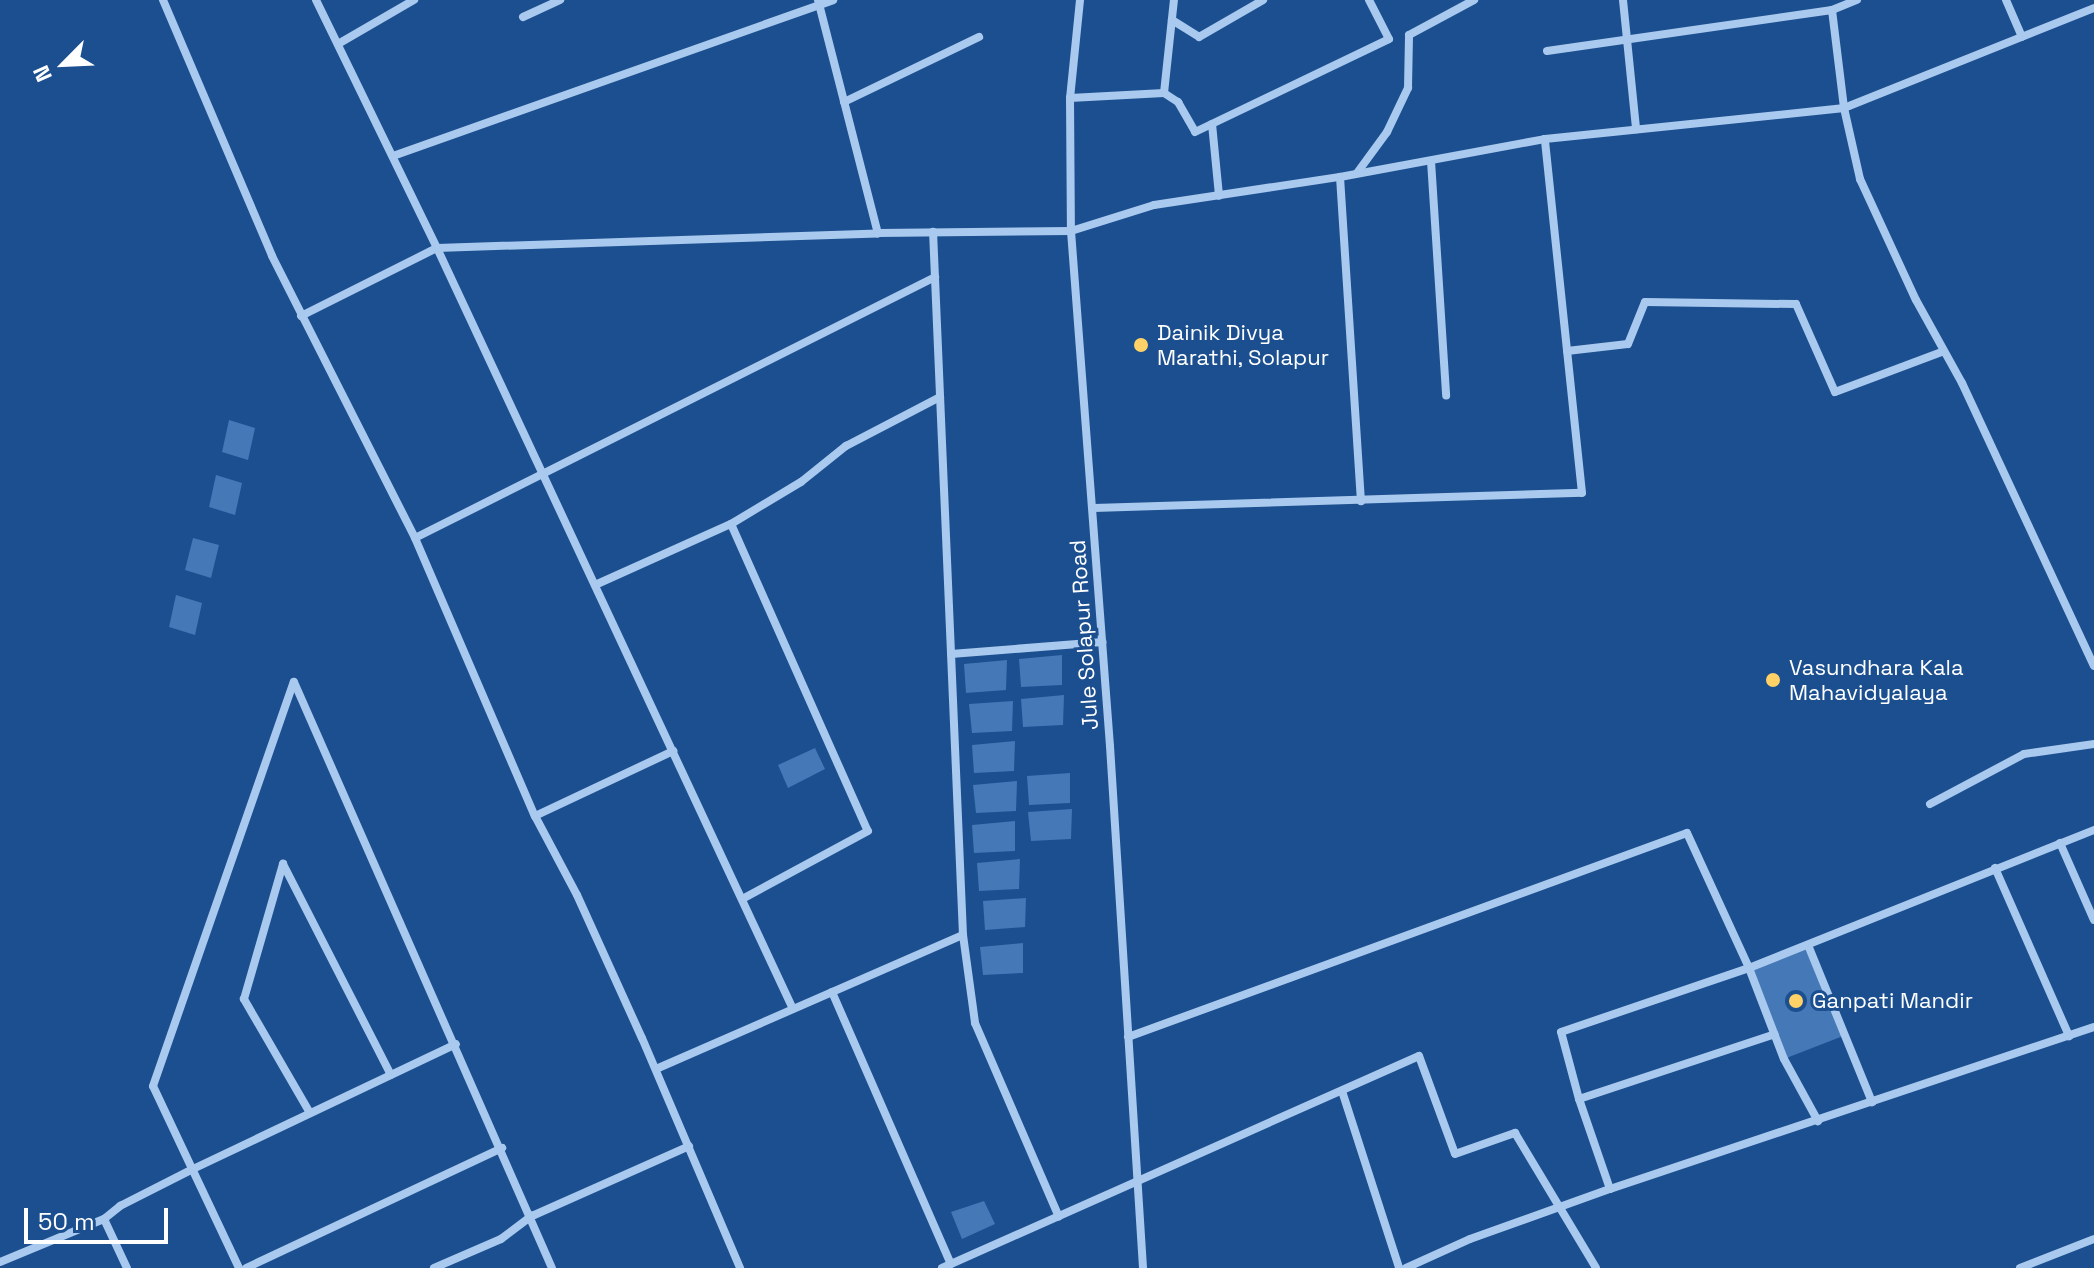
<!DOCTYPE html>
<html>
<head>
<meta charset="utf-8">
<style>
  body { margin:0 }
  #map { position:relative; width:2094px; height:1268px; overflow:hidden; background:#1b4f8f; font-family:"Space Grotesk",sans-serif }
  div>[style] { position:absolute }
  .building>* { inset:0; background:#4478b7 }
  .minor>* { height:8px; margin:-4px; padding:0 4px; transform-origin:4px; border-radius:4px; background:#a9c9ee }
  .dots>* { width:22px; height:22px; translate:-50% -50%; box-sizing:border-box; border:4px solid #1b4f8f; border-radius:50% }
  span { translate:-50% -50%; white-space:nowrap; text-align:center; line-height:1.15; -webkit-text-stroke:6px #1b4f8f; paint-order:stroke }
  .poi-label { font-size:22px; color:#fff }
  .left { translate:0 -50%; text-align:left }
  .street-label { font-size:22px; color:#fff }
  .north { position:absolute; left:24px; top:24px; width:80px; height:80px; -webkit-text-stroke:6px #1b4f8f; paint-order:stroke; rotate:246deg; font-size:22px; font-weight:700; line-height:32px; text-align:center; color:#fff }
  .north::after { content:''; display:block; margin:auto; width:28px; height:36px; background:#fff; clip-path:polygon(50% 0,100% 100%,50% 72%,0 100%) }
  .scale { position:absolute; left:24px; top:1208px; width:144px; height:36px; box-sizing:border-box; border:4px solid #fff; border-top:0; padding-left:10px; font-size:24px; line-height:28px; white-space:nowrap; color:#fff; -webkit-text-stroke:6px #1b4f8f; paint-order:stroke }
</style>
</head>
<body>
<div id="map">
  <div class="building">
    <div style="clip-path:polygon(229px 420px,255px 428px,248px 460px,222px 452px)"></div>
    <div style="clip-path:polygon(216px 475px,242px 483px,235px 515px,209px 507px)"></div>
    <div style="clip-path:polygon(193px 538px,219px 545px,211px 578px,185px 570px)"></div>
    <div style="clip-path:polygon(176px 595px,202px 603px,195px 635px,169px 627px)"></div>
    <div style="clip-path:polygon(1062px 655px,1062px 685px,1021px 687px,1019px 659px)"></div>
    <div style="clip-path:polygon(1007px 660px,1006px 690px,966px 693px,964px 664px)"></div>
    <div style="clip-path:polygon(1064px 695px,1063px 725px,1023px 727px,1021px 699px)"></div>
    <div style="clip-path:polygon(1013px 701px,1012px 731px,972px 733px,969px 704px)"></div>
    <div style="clip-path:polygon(1015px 741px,1014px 771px,974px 773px,972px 745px)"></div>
    <div style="clip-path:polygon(815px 748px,825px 769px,788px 788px,778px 765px)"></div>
    <div style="clip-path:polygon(1070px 773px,1070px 803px,1029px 805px,1027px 776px)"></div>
    <div style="clip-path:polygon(1017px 781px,1016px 811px,976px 813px,973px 785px)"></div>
    <div style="clip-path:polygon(1072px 809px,1071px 839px,1031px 841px,1028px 812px)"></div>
    <div style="clip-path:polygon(1015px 821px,1015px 851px,974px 853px,972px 825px)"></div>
    <div style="clip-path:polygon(1020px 859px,1019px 889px,979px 891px,977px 863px)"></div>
    <div style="clip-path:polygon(1026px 898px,1025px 927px,985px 930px,983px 901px)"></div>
    <div style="clip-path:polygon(1023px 943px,1023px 973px,983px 975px,980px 947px)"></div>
    <div style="clip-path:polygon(1808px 945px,1843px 1036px,1784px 1059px,1749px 968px)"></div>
    <div style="clip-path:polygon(984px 1201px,995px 1224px,962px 1239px,951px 1212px)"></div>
  </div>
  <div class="minor">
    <div style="left:163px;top:0;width:278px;rotate:66.9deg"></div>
    <div style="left:272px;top:256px;width:316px;rotate:63.1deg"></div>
    <div style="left:415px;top:538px;width:303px;rotate:66.7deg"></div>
    <div style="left:535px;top:816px;width:89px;rotate:62deg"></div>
    <div style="left:577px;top:895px;width:157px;rotate:65.6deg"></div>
    <div style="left:642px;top:1038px;width:250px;rotate:66.9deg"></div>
    <div style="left:316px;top:0;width:276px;rotate:64deg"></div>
    <div style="left:437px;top:248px;width:840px;rotate:64.93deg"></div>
    <div style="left:818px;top:0;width:241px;rotate:75.6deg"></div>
    <div style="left:1080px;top:0;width:99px;rotate:95.8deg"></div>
    <div style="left:1070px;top:98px;width:133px;rotate:89.6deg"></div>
    <div style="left:1071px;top:231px;width:516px;rotate:85.67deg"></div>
    <div style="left:1110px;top:746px;width:523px;rotate:86.38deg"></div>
    <div style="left:1623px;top:0;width:130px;rotate:84.2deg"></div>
    <div style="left:2006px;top:0;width:40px;rotate:66.6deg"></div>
    <div style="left:1832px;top:10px;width:27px;rotate:-22deg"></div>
    <div style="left:523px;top:17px;width:41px;rotate:-24.7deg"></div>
    <div style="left:1172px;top:20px;width:32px;rotate:32deg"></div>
    <div style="left:1199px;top:37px;width:74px;rotate:-30deg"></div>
    <div style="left:338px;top:44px;width:88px;rotate:-30.1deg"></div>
    <div style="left:1547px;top:51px;width:288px;rotate:-8.2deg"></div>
    <div style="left:1832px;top:10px;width:99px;rotate:83deg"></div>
    <div style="left:1844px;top:108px;width:269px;rotate:-21.8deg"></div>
    <div style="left:1164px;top:93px;width:17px;rotate:33deg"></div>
    <div style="left:1178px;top:102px;width:34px;rotate:60deg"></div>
    <div style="left:1195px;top:132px;width:215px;rotate:-25.6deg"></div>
    <div style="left:1389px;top:39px;width:44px;rotate:-117.1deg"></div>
    <div style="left:1070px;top:98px;width:94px;rotate:-3deg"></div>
    <div style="left:1164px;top:93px;width:94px;rotate:-83.9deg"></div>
    <div style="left:844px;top:102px;width:150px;rotate:-25.7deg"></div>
    <div style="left:1212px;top:124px;width:72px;rotate:84.4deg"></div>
    <div style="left:393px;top:156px;width:467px;rotate:-19.5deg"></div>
    <div style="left:1431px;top:161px;width:235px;rotate:86.3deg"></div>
    <div style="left:1357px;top:173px;width:51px;rotate:-53.8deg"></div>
    <div style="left:1387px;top:132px;width:49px;rotate:-64.5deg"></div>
    <div style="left:1408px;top:88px;width:53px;rotate:-88.9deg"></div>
    <div style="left:1409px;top:35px;width:74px;rotate:-28.3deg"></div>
    <div style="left:1340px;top:177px;width:325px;rotate:86.3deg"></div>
    <div style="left:301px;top:316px;width:152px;rotate:-26.6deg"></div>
    <div style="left:437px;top:248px;width:441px;rotate:-1.9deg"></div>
    <div style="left:878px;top:233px;width:193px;rotate:-0.6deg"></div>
    <div style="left:1071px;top:231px;width:87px;rotate:-17.4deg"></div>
    <div style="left:1154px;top:205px;width:188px;rotate:-8.6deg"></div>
    <div style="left:1340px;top:177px;width:208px;rotate:-10.5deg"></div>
    <div style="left:1545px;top:139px;width:301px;rotate:-5.9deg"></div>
    <div style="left:1844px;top:108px;width:73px;rotate:77.3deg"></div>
    <div style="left:1860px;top:179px;width:133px;rotate:65.2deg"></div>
    <div style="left:1916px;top:300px;width:95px;rotate:61deg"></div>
    <div style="left:1962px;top:383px;width:312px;rotate:65deg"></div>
    <div style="left:1567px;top:351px;width:61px;rotate:-6.5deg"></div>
    <div style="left:1628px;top:344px;width:45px;rotate:-68deg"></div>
    <div style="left:1645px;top:302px;width:151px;rotate:0.8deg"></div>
    <div style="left:1796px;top:304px;width:96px;rotate:66.1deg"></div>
    <div style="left:1835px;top:392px;width:116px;rotate:-20.6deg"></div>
    <div style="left:1094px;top:508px;width:488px;rotate:-1.8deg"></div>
    <div style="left:1582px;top:493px;width:356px;rotate:-96deg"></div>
    <div style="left:731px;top:524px;width:336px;rotate:66deg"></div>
    <div style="left:868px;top:831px;width:143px;rotate:151.6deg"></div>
    <div style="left:415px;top:538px;width:582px;rotate:-26.65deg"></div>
    <div style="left:595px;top:585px;width:149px;rotate:-24.2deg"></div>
    <div style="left:731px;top:524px;width:82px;rotate:-31deg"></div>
    <div style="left:801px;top:482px;width:58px;rotate:-38.7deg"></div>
    <div style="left:846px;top:446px;width:106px;rotate:-27.5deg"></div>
    <div style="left:951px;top:654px;width:152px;rotate:-4.5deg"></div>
    <div style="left:1930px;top:804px;width:106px;rotate:-28deg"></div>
    <div style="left:2024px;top:754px;width:71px;rotate:-8.1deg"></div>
    <div style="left:535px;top:816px;width:153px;rotate:-25.2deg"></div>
    <div style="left:2060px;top:843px;width:84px;rotate:66.2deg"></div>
    <div style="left:1995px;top:868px;width:184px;rotate:66.2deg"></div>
    <div style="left:963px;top:935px;width:89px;rotate:82.2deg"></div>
    <div style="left:975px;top:1023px;width:211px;rotate:66.6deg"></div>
    <div style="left:1808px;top:945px;width:170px;rotate:67.8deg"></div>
    <div style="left:832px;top:992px;width:297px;rotate:66.4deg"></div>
    <div style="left:1128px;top:1037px;width:595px;rotate:-20.05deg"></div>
    <div style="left:1687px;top:833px;width:149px;rotate:65.3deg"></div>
    <div style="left:1749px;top:968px;width:97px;rotate:69deg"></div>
    <div style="left:1784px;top:1059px;width:71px;rotate:61.3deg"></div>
    <div style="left:656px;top:1069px;width:335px;rotate:-23.6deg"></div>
    <div style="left:963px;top:935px;width:704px;rotate:-92.44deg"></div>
    <div style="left:1342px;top:1091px;width:186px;rotate:72.1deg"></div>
    <div style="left:1579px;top:1099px;width:206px;rotate:-18.3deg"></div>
    <div style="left:310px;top:1113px;width:132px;rotate:-120.1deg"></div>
    <div style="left:244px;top:999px;width:141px;rotate:-73.9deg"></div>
    <div style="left:283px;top:864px;width:237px;rotate:62.9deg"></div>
    <div style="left:1610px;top:1189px;width:95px;rotate:-109deg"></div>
    <div style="left:1579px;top:1099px;width:69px;rotate:-105deg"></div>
    <div style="left:1561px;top:1032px;width:199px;rotate:-18.8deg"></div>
    <div style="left:1749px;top:968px;width:372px;rotate:-21.8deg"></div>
    <div style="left:104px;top:1219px;width:54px;rotate:64.9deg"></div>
    <div style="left:0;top:1262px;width:113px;rotate:-22.5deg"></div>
    <div style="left:104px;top:1219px;width:21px;rotate:-39deg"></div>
    <div style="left:120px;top:1206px;width:82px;rotate:-26.9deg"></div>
    <div style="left:193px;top:1169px;width:291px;rotate:-25.4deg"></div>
    <div style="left:239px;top:1268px;width:201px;rotate:-115.3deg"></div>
    <div style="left:153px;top:1086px;width:428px;rotate:-70.8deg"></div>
    <div style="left:294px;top:682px;width:640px;rotate:66.24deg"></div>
    <div style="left:246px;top:1268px;width:283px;rotate:-25.1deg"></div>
    <div style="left:434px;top:1268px;width:73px;rotate:-23.4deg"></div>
    <div style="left:501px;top:1239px;width:39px;rotate:-37deg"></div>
    <div style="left:532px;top:1216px;width:172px;rotate:-24deg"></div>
    <div style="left:942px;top:1268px;width:522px;rotate:-23.96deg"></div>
    <div style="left:1419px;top:1056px;width:104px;rotate:69.8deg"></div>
    <div style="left:1455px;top:1154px;width:64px;rotate:-19.3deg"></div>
    <div style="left:1515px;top:1133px;width:157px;rotate:59deg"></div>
    <div style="left:1406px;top:1268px;width:70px;rotate:-24.4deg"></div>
    <div style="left:1470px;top:1239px;width:149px;rotate:-19.7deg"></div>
    <div style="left:1610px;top:1189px;width:510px;rotate:-18.51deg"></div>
    <div style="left:2020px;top:1268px;width:79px;rotate:-21.4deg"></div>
  </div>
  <div class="dots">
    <div style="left:1141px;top:345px;background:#ffd166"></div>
    <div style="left:1773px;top:680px;background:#ffd166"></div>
    <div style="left:1796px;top:1001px;background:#ffd166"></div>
  </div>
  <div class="poi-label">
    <span class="left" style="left:1157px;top:345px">Dainik Divya<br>Marathi, Solapur</span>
    <span class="left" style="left:1789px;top:680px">Vasundhara Kala<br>Mahavidyalaya</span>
    <span class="left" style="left:1812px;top:1001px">Ganpati Mandir</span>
  </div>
  <div class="street-label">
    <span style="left:1084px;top:635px;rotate:-94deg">Jule Solapur Road</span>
  </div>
  <div class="north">N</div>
  <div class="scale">50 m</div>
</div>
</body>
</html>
